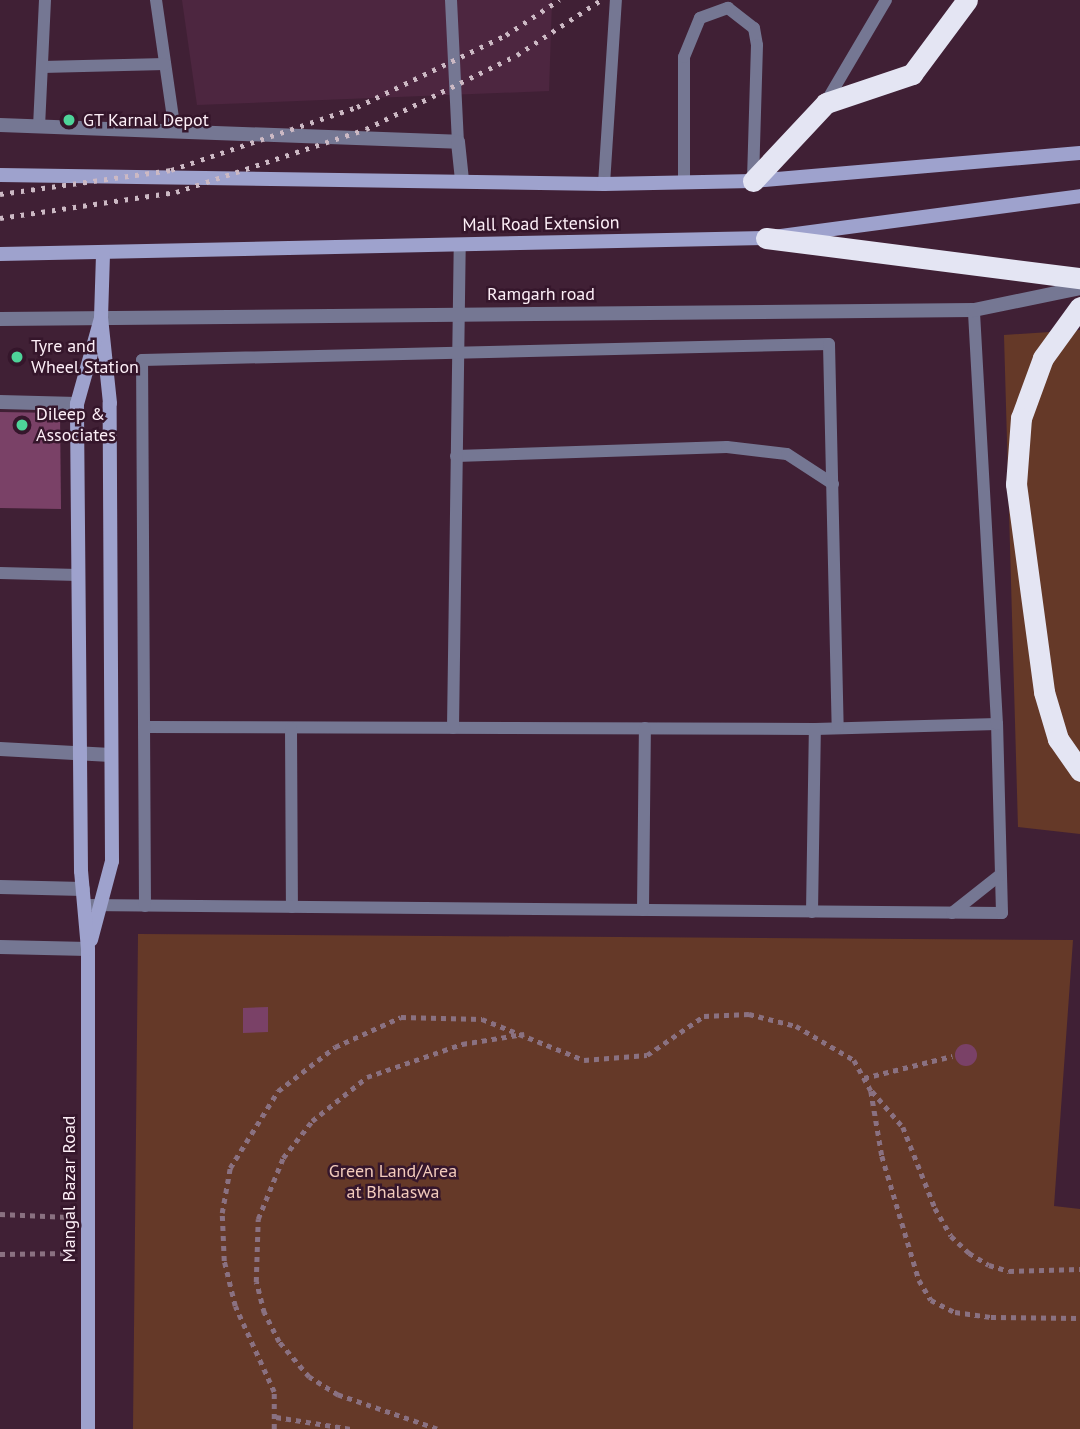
<!DOCTYPE html>
<html>
<head>
<meta charset="utf-8">
<style>
  body { margin:0 }
  #map { position:relative; width:1080px; height:1429px; overflow:hidden; background:#402035; font-family:"PT Sans",sans-serif }
  div>[style] { position:absolute }
  .built>* { inset:0; background:#4d2640 }
  .green>* { inset:0; background:#653928 }
  .building>* { inset:0; background:#7a4167 }
  .round { border-radius:50% }
  .path>* { height:4.5px; margin-top:-2.25px; transform-origin:0; background:repeating-linear-gradient(90deg,#8a7181 0 5px,transparent 0 10px) }
  .lane>* { height:12px; margin:-6px; padding:0 6px; transform-origin:6px; border-radius:6px; background:#757793 }
  .street>* { height:14px; margin:-7px; padding:0 7px; transform-origin:7px; border-radius:7px; background:#757793 }
  .secondary>* { height:14px; margin:-7px; padding:0 7px; transform-origin:7px; border-radius:7px; background:#9ea2cd }
  .highway>* { height:21px; margin:-10.5px; padding:0 10.5px; transform-origin:10.5px; border-radius:10.5px; background:#e4e5f3 }
  .rail>* { height:5px; margin-top:-2.5px; transform-origin:0; background:repeating-linear-gradient(90deg,#ccb9c4 0 3.5px,transparent 0 10.5px) }
  .dots>* { width:19px; height:19px; translate:-50% -50%; box-sizing:border-box; border:4px solid #35162b; border-radius:50% }
  span { translate:-50% -50%; white-space:nowrap; text-align:center; line-height:1.15; -webkit-text-stroke:5px #35162b; paint-order:stroke }
  .poi-label { font-size:18px; color:#fdeff7 }
  .left { translate:0 -50%; text-align:left }
  .street-label { font-size:18px; color:#fdeff7 }
  .park-label { font-size:18px; color:#f3cbbc }
</style>
</head>
<body>
<div id="map">
  <div class="built">
    <div style="clip-path:polygon(182px 0,552px 0,549px 91px,197px 105px)"></div>
  </div>
  <div class="green">
    <div style="clip-path:polygon(1080px 330px,1080px 834px,1018px 827px,1004px 335px)"></div>
    <div style="clip-path:polygon(138px 934px,1073px 940px,1054px 1206px,1080px 1209px,1080px 1429px,133px 1429px)"></div>
  </div>
  <div class="building">
    <div style="clip-path:polygon(0 412px,60px 413px,61px 509px,0 508px)"></div>
    <div style="clip-path:polygon(268px 1007px,268px 1032px,243px 1033px,243px 1008px)"></div>
    <div class="round" style="left:955px;top:1044px;width:22px;height:22px"></div>
  </div>
  <div class="path">
    <div style="left:864px;top:1078px;width:91px;rotate:-14deg"></div>
    <div style="left:872px;top:1091px;width:48px;rotate:49.3deg"></div>
    <div style="left:903px;top:1127px;width:87px;rotate:68.4deg"></div>
    <div style="left:935px;top:1208px;width:32px;rotate:60deg"></div>
    <div style="left:951px;top:1236px;width:25px;rotate:43deg"></div>
    <div style="left:969px;top:1253px;width:23px;rotate:31deg"></div>
    <div style="left:989px;top:1265px;width:21px;rotate:17deg"></div>
    <div style="left:1009px;top:1271px;width:71px;rotate:-1.6deg"></div>
    <div style="left:0;top:1214px;width:69px;rotate:2.5deg"></div>
    <div style="left:0;top:1254px;width:70px;rotate:-0.8deg"></div>
    <div style="left:276px;top:1417px;width:76px;rotate:9.1deg"></div>
    <div style="left:274px;top:1429px;width:37px;rotate:-90deg"></div>
    <div style="left:274px;top:1392px;width:94px;rotate:-114.4deg"></div>
    <div style="left:235px;top:1306px;width:46px;rotate:-103.7deg"></div>
    <div style="left:224px;top:1261px;width:48px;rotate:-92.4deg"></div>
    <div style="left:222px;top:1213px;width:46px;rotate:-79.9deg"></div>
    <div style="left:230px;top:1168px;width:91px;rotate:-58.1deg"></div>
    <div style="left:278px;top:1091px;width:72px;rotate:-37.7deg"></div>
    <div style="left:335px;top:1047px;width:72px;rotate:-24.4deg"></div>
    <div style="left:401px;top:1017px;width:81px;rotate:1.4deg"></div>
    <div style="left:482px;top:1019px;width:110px;rotate:21.9deg"></div>
    <div style="left:584px;top:1060px;width:63px;rotate:-4.5deg"></div>
    <div style="left:647px;top:1055px;width:69px;rotate:-34.4deg"></div>
    <div style="left:704px;top:1016px;width:45px;rotate:-2.5deg"></div>
    <div style="left:749px;top:1014px;width:49px;rotate:14.3deg"></div>
    <div style="left:796px;top:1026px;width:67px;rotate:30.4deg"></div>
    <div style="left:854px;top:1060px;width:35px;rotate:61deg"></div>
    <div style="left:871px;top:1091px;width:66px;rotate:80.4deg"></div>
    <div style="left:882px;top:1156px;width:129px;rotate:73.4deg"></div>
    <div style="left:919px;top:1280px;width:23px;rotate:59deg"></div>
    <div style="left:931px;top:1300px;width:27px;rotate:27deg"></div>
    <div style="left:955px;top:1312px;width:36px;rotate:8deg"></div>
    <div style="left:991px;top:1317px;width:89px;rotate:0.6deg"></div>
    <div style="left:437px;top:1429px;width:105px;rotate:-161deg"></div>
    <div style="left:338px;top:1395px;width:34px;rotate:-148deg"></div>
    <div style="left:309px;top:1377px;width:46px;rotate:-130.6deg"></div>
    <div style="left:279px;top:1342px;width:33px;rotate:-117deg"></div>
    <div style="left:264px;top:1313px;width:32px;rotate:-104deg"></div>
    <div style="left:256px;top:1282px;width:63px;rotate:-88.2deg"></div>
    <div style="left:258px;top:1219px;width:66px;rotate:-67.7deg"></div>
    <div style="left:283px;top:1158px;width:47px;rotate:-51.9deg"></div>
    <div style="left:312px;top:1121px;width:70px;rotate:-38.7deg"></div>
    <div style="left:367px;top:1077px;width:101px;rotate:-19.2deg"></div>
    <div style="left:462px;top:1044px;width:63px;rotate:-9.2deg"></div>
  </div>
  <div class="lane">
    <div style="left:156px;top:0;width:133px;rotate:81.8deg"></div>
    <div style="left:451px;top:0;width:142px;rotate:87.2deg"></div>
    <div style="left:42px;top:67px;width:123px;rotate:-1.4deg"></div>
    <div style="left:826px;top:102px;width:118px;rotate:-59.5deg"></div>
    <div style="left:39px;top:127px;width:127px;rotate:-87.3deg"></div>
    <div style="left:684px;top:183px;width:126px;rotate:-90deg"></div>
    <div style="left:684px;top:57px;width:42px;rotate:-67.7deg"></div>
    <div style="left:700px;top:18px;width:30px;rotate:-20deg"></div>
    <div style="left:728px;top:8px;width:33px;rotate:38deg"></div>
    <div style="left:754px;top:28px;width:17px;rotate:80deg"></div>
    <div style="left:757px;top:45px;width:135px;rotate:91.7deg"></div>
    <div style="left:604px;top:184px;width:184px;rotate:-86.3deg"></div>
    <div style="left:456px;top:456px;width:271px;rotate:-1.9deg"></div>
    <div style="left:727px;top:447px;width:60px;rotate:6.7deg"></div>
    <div style="left:787px;top:454px;width:55px;rotate:33.1deg"></div>
    <div style="left:0;top:573px;width:78px;rotate:1.5deg"></div>
    <div style="left:144px;top:727px;width:671px;rotate:0.17deg"></div>
    <div style="left:815px;top:729px;width:182px;rotate:-1.6deg"></div>
    <div style="left:291px;top:728px;width:179px;rotate:89.7deg"></div>
    <div style="left:453px;top:728px;width:483px;rotate:-89.2deg"></div>
    <div style="left:85px;top:905px;width:917px;rotate:0.5deg"></div>
    <div style="left:1002px;top:913px;width:189px;rotate:-91.5deg"></div>
    <div style="left:997px;top:724px;width:415px;rotate:-93.2deg"></div>
    <div style="left:145px;top:906px;width:546px;rotate:-90.31deg"></div>
    <div style="left:142px;top:360px;width:687px;rotate:-1.33deg"></div>
    <div style="left:829px;top:344px;width:384px;rotate:88.7deg"></div>
    <div style="left:643px;top:910px;width:182px;rotate:-89.4deg"></div>
    <div style="left:812px;top:912px;width:183px;rotate:-89.1deg"></div>
    <div style="left:952px;top:913px;width:61px;rotate:-38.4deg"></div>
  </div>
  <div class="street">
    <div style="left:0;top:125px;width:458px;rotate:2.1deg"></div>
    <div style="left:458px;top:142px;width:38px;rotate:84deg"></div>
    <div style="left:0;top:319px;width:974px;rotate:-0.53deg"></div>
    <div style="left:974px;top:310px;width:108px;rotate:-11.7deg"></div>
    <div style="left:0;top:402px;width:77px;rotate:1.5deg"></div>
    <div style="left:0;top:749px;width:111px;rotate:3.1deg"></div>
    <div style="left:0;top:887px;width:83px;rotate:1.4deg"></div>
    <div style="left:0;top:947px;width:88px;rotate:1.3deg"></div>
  </div>
  <div class="secondary">
    <div style="left:0;top:175px;width:604px;rotate:0.85deg"></div>
    <div style="left:604px;top:184px;width:149px;rotate:-1.2deg"></div>
    <div style="left:753px;top:181px;width:328px;rotate:-4.9deg"></div>
    <div style="left:0;top:254px;width:766px;rotate:-1.2deg"></div>
    <div style="left:766px;top:238px;width:317px;rotate:-7.6deg"></div>
    <div style="left:91px;top:940px;width:82px;rotate:-75.1deg"></div>
    <div style="left:112px;top:861px;width:458px;rotate:-90.3deg"></div>
    <div style="left:110px;top:403px;width:85px;rotate:-96deg"></div>
    <div style="left:101px;top:318px;width:63px;rotate:-88.2deg"></div>
    <div style="left:88px;top:1429px;width:480px;rotate:-90deg"></div>
    <div style="left:88px;top:949px;width:78px;rotate:-95.1deg"></div>
    <div style="left:81px;top:871px;width:467px;rotate:-90.5deg"></div>
    <div style="left:77px;top:404px;width:89px;rotate:-74.4deg"></div>
  </div>
  <div class="highway">
    <div style="left:753px;top:181px;width:107px;rotate:-46.9deg"></div>
    <div style="left:826px;top:103px;width:91px;rotate:-18.6deg"></div>
    <div style="left:912px;top:74px;width:92px;rotate:-53.4deg"></div>
    <div style="left:766px;top:238px;width:317px;rotate:7.3deg"></div>
    <div style="left:1080px;top:307px;width:63px;rotate:126deg"></div>
    <div style="left:1043px;top:358px;width:64px;rotate:110.1deg"></div>
    <div style="left:1021px;top:418px;width:66px;rotate:94.3deg"></div>
    <div style="left:1016px;top:484px;width:210px;rotate:82.3deg"></div>
    <div style="left:1044px;top:692px;width:49px;rotate:73.4deg"></div>
    <div style="left:1058px;top:739px;width:39px;rotate:55deg"></div>
  </div>
  <div class="rail">
    <div style="left:0;top:194px;width:173px;rotate:-8deg"></div>
    <div style="left:171px;top:170px;width:196px;rotate:-18.7deg"></div>
    <div style="left:357px;top:107px;width:165px;rotate:-25.8deg"></div>
    <div style="left:506px;top:35px;width:64px;rotate:-33.4deg"></div>
    <div style="left:0;top:218px;width:178px;rotate:-8.4deg"></div>
    <div style="left:176px;top:192px;width:200px;rotate:-18.3deg"></div>
    <div style="left:366px;top:129px;width:168px;rotate:-26.1deg"></div>
    <div style="left:517px;top:55px;width:100px;rotate:-33.2deg"></div>
  </div>
  <div class="dots">
    <div style="left:69px;top:120px;background:#4ed399"></div>
    <div style="left:17px;top:357px;background:#4ed399"></div>
    <div style="left:22px;top:425px;background:#4ed399"></div>
  </div>
  <div class="poi-label">
    <span class="left" style="left:83px;top:120px">GT Karnal Depot</span>
    <span class="left" style="left:31px;top:357px">Tyre and<br>Wheel Station</span>
    <span class="left" style="left:36px;top:425px">Dileep &amp;<br>Associates</span>
  </div>
  <div class="street-label">
    <span style="left:541px;top:224px;rotate:-1deg">Mall Road Extension</span>
    <span style="left:541px;top:294px">Ramgarh road</span>
    <span style="left:69px;top:1189px;rotate:-90deg">Mangal Bazar Road</span>
  </div>
  <div class="park-label">
    <span style="left:393px;top:1182px">Green Land/Area<br>at Bhalaswa</span>
  </div>
</div>
</body>
</html>
